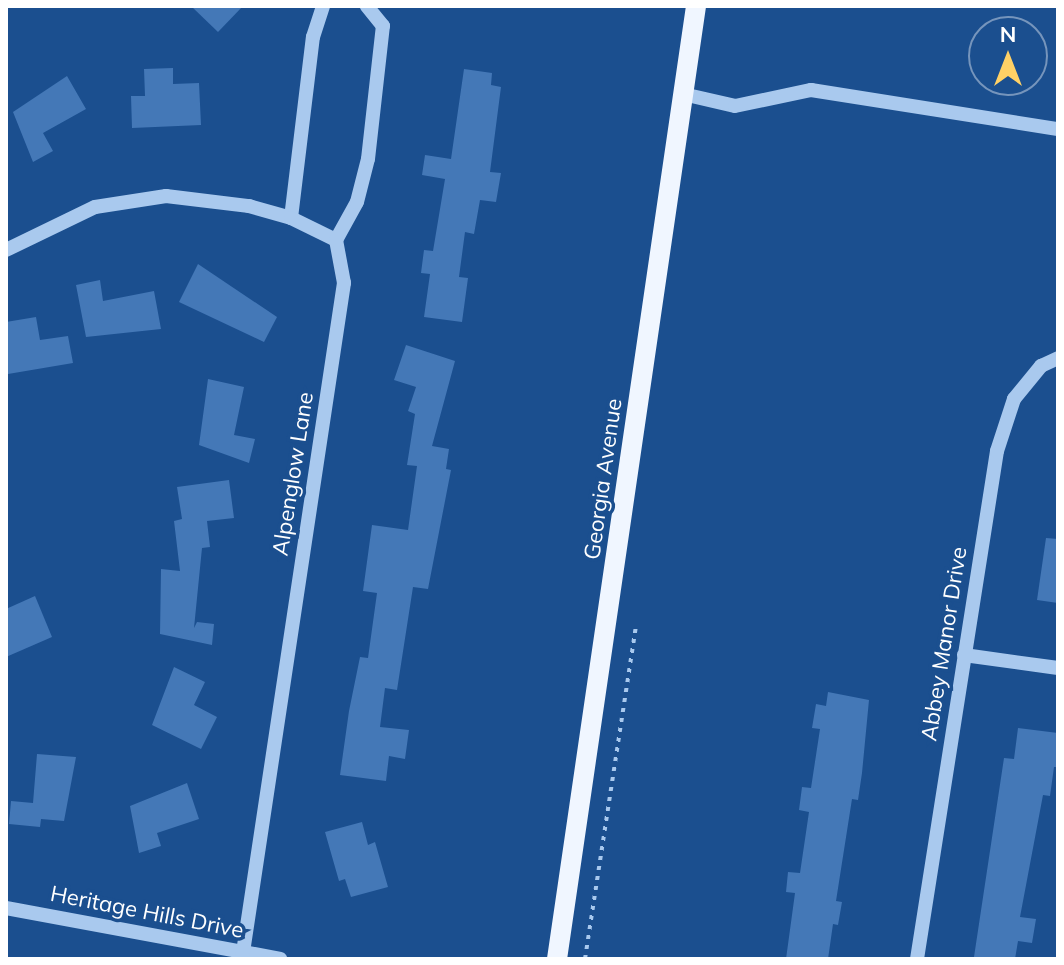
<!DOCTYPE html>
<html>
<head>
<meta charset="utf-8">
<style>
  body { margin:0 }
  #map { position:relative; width:1064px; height:965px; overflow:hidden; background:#1b4f8f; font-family:Mulish,sans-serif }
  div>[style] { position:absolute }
  .building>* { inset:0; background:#4478b7 }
  .path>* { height:4px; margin-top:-2px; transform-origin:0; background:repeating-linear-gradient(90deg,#a9c9ee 0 4px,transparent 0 10px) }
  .minor>* { height:14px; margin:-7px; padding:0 7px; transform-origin:7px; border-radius:7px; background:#a9c9ee }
  .major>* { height:20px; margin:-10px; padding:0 10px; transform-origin:10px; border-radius:10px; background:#f0f6ff }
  span { translate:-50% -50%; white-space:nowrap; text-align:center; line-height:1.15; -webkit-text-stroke:7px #1b4f8f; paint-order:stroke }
  .street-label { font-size:22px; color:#fff }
  .frame { position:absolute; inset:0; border:8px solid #fff; pointer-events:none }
  .north { position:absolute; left:968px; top:16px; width:80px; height:80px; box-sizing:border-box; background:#1b4f8f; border:2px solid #7695bc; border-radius:50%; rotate:0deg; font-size:22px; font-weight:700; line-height:32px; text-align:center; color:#fff }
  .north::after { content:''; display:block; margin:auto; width:28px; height:36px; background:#ffd166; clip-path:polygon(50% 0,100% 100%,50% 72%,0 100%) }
</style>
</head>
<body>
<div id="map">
  <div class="building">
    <div style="clip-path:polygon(191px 6px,243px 6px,218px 32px)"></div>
    <div style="clip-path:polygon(173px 68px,173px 84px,199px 83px,201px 125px,132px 128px,131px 96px,145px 96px,144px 69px)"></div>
    <div style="clip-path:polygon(464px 69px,492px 73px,491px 85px,501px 87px,490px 172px,501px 173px,496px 202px,480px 200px,474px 234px,465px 232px,459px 277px,468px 278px,462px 322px,424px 317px,430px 274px,421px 273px,424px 250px,433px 251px,445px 179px,422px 175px,425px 155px,451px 159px)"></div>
    <div style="clip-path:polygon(67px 76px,86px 109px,43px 133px,53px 151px,33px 162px,13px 112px)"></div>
    <div style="clip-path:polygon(198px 264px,277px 317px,264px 342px,179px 302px)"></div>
    <div style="clip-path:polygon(100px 280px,103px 301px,154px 291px,161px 329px,86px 337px,76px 285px)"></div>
    <div style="clip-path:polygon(36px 317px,40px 340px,68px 336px,73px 363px,8px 374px,6px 322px)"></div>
    <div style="clip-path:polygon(406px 345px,455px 361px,432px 446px,449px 449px,446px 469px,451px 470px,428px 589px,413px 587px,397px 690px,385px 688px,380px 727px,409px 730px,405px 759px,389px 756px,386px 781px,340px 775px,349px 711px,360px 657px,368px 658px,377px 593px,363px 591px,372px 525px,408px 530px,417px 466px,407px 465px,415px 414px,408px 411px,416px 387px,394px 380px)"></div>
    <div style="clip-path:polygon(208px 379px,244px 387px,234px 435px,255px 439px,249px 463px,199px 445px)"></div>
    <div style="clip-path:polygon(229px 480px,234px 518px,207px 521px,210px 547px,202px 548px,194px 628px,197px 622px,214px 624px,212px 645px,160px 634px,161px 569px,180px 571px,174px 521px,182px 519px,177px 487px)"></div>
    <div style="clip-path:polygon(1046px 538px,1058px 539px,1058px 603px,1037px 600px)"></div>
    <div style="clip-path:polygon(35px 596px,52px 637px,6px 657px,6px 609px)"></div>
    <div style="clip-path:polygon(174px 667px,205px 682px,194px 705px,217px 717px,201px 749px,152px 725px)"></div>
    <div style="clip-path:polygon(828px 692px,869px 700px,862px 773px,858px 800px,852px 799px,836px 901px,842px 902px,838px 925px,833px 924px,828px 959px,786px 959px,795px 893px,786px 892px,788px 872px,800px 873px,809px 812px,799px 810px,802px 787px,811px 788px,820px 729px,812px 728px,816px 704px,826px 706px)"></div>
    <div style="clip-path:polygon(1018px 728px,1058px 733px,1058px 767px,1054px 767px,1050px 796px,1043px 795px,1020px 917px,1036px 919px,1032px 943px,1018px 941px,1015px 959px,974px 957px,1004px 758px,1014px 759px)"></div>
    <div style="clip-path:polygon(37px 754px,76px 757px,64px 821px,41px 819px,40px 827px,9px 824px,11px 801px,33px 803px)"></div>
    <div style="clip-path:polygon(187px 783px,199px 819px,157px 833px,161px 846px,139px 853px,130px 806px)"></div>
    <div style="clip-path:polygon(362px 822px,368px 845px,375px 842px,388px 887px,351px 897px,345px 879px,339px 881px,325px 832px)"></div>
  </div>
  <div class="path">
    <div style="left:585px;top:959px;width:338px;rotate:-81.3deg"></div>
  </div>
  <div class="minor">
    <div style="left:683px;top:94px;width:53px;rotate:13deg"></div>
    <div style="left:735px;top:106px;width:78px;rotate:-11.9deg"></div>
    <div style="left:811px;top:90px;width:250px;rotate:9deg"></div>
    <div style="left:291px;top:218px;width:182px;rotate:-83.1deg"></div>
    <div style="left:313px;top:37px;width:33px;rotate:-72deg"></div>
    <div style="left:6px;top:250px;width:99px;rotate:-25.8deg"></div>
    <div style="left:95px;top:207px;width:72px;rotate:-8.8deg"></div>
    <div style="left:166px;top:196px;width:84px;rotate:6.9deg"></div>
    <div style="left:249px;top:206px;width:44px;rotate:15.9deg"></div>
    <div style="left:291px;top:218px;width:50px;rotate:26.1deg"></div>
    <div style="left:964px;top:655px;width:95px;rotate:7.9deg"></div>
    <div style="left:6px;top:908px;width:279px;rotate:10.5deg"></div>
    <div style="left:242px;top:959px;width:684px;rotate:-81.42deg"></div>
    <div style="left:344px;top:283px;width:44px;rotate:-100.5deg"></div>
    <div style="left:336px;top:240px;width:43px;rotate:-61.1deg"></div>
    <div style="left:357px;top:202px;width:44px;rotate:-75.7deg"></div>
    <div style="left:368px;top:159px;width:134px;rotate:-83.6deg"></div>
    <div style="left:383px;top:26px;width:26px;rotate:-129deg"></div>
    <div style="left:917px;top:959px;width:514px;rotate:-81.05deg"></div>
    <div style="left:997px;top:451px;width:55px;rotate:-71.9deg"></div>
    <div style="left:1014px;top:399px;width:43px;rotate:-50.7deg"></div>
    <div style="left:1041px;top:366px;width:19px;rotate:-25deg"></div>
  </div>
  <div class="major">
    <div style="left:557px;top:959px;width:963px;rotate:-81.7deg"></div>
  </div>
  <div class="street-label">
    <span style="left:293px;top:474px;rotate:-81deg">Alpenglow Lane</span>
    <span style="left:603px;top:479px;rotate:-82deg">Georgia Avenue</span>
    <span style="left:944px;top:644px;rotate:-81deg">Abbey Manor Drive</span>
    <span style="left:147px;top:912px;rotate:11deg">Heritage Hills Drive</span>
  </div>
  <div class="frame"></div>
  <div class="north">N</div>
</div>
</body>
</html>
